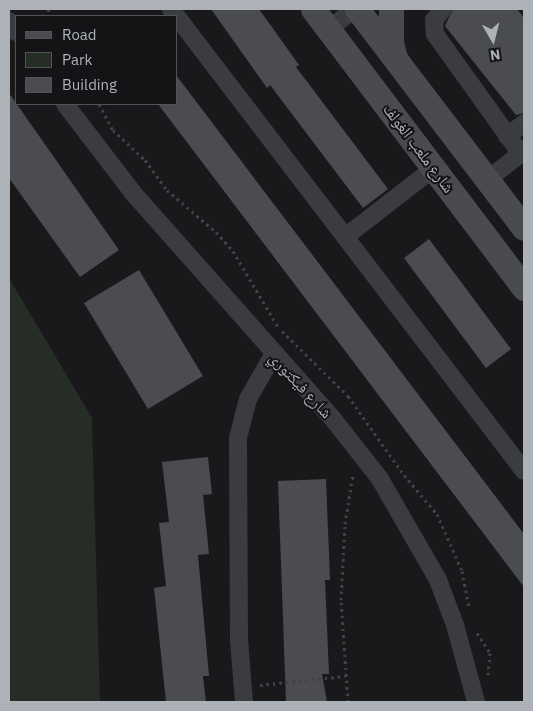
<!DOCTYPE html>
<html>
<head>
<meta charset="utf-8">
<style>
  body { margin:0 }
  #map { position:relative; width:533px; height:711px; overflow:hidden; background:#19191b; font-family:"IBM Plex Sans","Noto Naskh Arabic",sans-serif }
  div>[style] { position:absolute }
  .green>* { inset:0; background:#262c26 }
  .building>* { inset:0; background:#4b4c50 }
  .path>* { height:3px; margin-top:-1.5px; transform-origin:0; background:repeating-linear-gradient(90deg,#414346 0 2.5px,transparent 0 6.5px) }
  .street>* { height:18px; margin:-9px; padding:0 9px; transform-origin:9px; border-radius:9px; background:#3b3c3f }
  .secondary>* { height:25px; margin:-12.5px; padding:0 12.5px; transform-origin:12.5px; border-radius:12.5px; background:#494b4f }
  span { translate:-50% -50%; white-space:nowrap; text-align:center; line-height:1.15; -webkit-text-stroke:4px #141416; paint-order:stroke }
  .street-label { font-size:16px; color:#adb2b9 }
  .frame { position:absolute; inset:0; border:10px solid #adb2b9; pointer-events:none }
  .legend { position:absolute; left:15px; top:15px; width:162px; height:90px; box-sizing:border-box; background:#141416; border:1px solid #515357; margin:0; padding:6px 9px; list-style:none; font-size:15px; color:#adb2b9 }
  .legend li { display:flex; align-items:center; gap:10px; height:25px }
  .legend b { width:25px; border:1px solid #515357 }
  .north { position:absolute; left:468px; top:15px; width:50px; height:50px; -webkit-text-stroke:4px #141416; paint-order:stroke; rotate:172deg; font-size:14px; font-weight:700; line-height:20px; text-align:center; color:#adb2b9 }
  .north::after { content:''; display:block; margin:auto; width:18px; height:22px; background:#adb2b9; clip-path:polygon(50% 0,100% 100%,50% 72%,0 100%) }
</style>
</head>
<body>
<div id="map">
  <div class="green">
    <div style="clip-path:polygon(9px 278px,92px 418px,100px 702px,9px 702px)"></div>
  </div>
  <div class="building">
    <div style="clip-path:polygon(211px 9px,259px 9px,299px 65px,296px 67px,388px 189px,363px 208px,270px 85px,267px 88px)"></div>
    <div style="clip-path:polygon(453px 9px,517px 9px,524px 18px,524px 113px,516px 115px,445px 26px)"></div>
    <div style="clip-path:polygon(176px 75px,524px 534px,524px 587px,158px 104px,176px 104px)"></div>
    <div style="clip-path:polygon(9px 93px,119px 250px,80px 277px,9px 178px)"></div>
    <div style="clip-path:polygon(429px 239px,511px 349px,486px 368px,404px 258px)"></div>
    <div style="clip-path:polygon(139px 270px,203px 376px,148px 409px,84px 303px)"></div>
    <div style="clip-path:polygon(208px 457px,212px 494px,203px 495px,209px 554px,198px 555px,209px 676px,203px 676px,206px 702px,166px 702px,154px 588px,166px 586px,159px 523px,169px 522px,162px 462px)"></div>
    <div style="clip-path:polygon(326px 479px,330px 580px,325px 580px,329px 674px,322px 674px,327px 702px,286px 702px,278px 481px)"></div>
  </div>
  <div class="path">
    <div style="left:48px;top:9px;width:8px;rotate:67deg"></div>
    <div style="left:99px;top:104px;width:30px;rotate:62deg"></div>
    <div style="left:113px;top:130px;width:44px;rotate:43.2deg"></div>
    <div style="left:145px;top:160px;width:37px;rotate:54deg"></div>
    <div style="left:167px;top:190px;width:65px;rotate:40.6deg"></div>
    <div style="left:216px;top:232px;width:25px;rotate:48deg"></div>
    <div style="left:233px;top:251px;width:88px;rotate:59.4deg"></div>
    <div style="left:282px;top:331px;width:93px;rotate:44.6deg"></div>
    <div style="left:348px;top:396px;width:97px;rotate:54.7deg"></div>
    <div style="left:404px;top:475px;width:51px;rotate:49.8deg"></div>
    <div style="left:437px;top:514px;width:62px;rotate:66.3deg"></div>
    <div style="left:462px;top:571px;width:38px;rotate:79deg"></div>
    <div style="left:477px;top:633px;width:24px;rotate:57deg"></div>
    <div style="left:490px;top:653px;width:22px;rotate:95deg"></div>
    <div style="left:260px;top:685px;width:85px;rotate:-6deg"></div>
    <div style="left:348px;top:702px;width:102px;rotate:-93.9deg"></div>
    <div style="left:341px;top:600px;width:76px;rotate:-87deg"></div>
    <div style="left:345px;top:524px;width:51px;rotate:-80.9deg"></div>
  </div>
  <div class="street">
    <div style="left:171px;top:9px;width:581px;rotate:52.62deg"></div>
    <div style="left:443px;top:9px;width:14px;rotate:129deg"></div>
    <div style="left:434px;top:20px;width:14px;rotate:86deg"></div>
    <div style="left:435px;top:34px;width:148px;rotate:54.4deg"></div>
    <div style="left:9px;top:21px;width:13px;rotate:58deg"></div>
    <div style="left:329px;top:29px;width:33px;rotate:-38deg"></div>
    <div style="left:65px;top:104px;width:113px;rotate:52.5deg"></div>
    <div style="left:134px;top:194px;width:300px;rotate:48.5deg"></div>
    <div style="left:333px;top:419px;width:76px;rotate:51.9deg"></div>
    <div style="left:380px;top:479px;width:116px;rotate:60.1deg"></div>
    <div style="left:438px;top:580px;width:48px;rotate:69.3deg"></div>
    <div style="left:455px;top:625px;width:80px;rotate:74.7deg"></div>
    <div style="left:507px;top:136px;width:21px;rotate:-37deg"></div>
    <div style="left:487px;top:180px;width:47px;rotate:-38.1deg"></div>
    <div style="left:345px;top:237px;width:113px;rotate:-37.8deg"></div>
    <div style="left:244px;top:702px;width:62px;rotate:-94.6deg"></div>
    <div style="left:239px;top:640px;width:202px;rotate:-90.3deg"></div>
    <div style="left:238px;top:438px;width:40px;rotate:-75.6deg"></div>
    <div style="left:248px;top:399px;width:51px;rotate:-60.4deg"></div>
  </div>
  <div class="secondary">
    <div style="left:313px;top:9px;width:350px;rotate:52.9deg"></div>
    <div style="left:357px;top:9px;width:275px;rotate:52.7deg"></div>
    <div style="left:391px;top:9px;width:33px;rotate:90deg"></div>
    <div style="left:391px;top:42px;width:16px;rotate:76deg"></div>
  </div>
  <div class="street-label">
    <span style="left:419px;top:148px;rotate:53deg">شارع ملعب الغولف</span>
    <span style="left:301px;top:385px;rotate:47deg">شارع فيكتوري</span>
  </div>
  <div class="frame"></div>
  <ul class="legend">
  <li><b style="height:6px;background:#494b4f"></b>Road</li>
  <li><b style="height:14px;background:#262c26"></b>Park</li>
  <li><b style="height:14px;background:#4b4c50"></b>Building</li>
  </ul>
  <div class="north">N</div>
</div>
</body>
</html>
